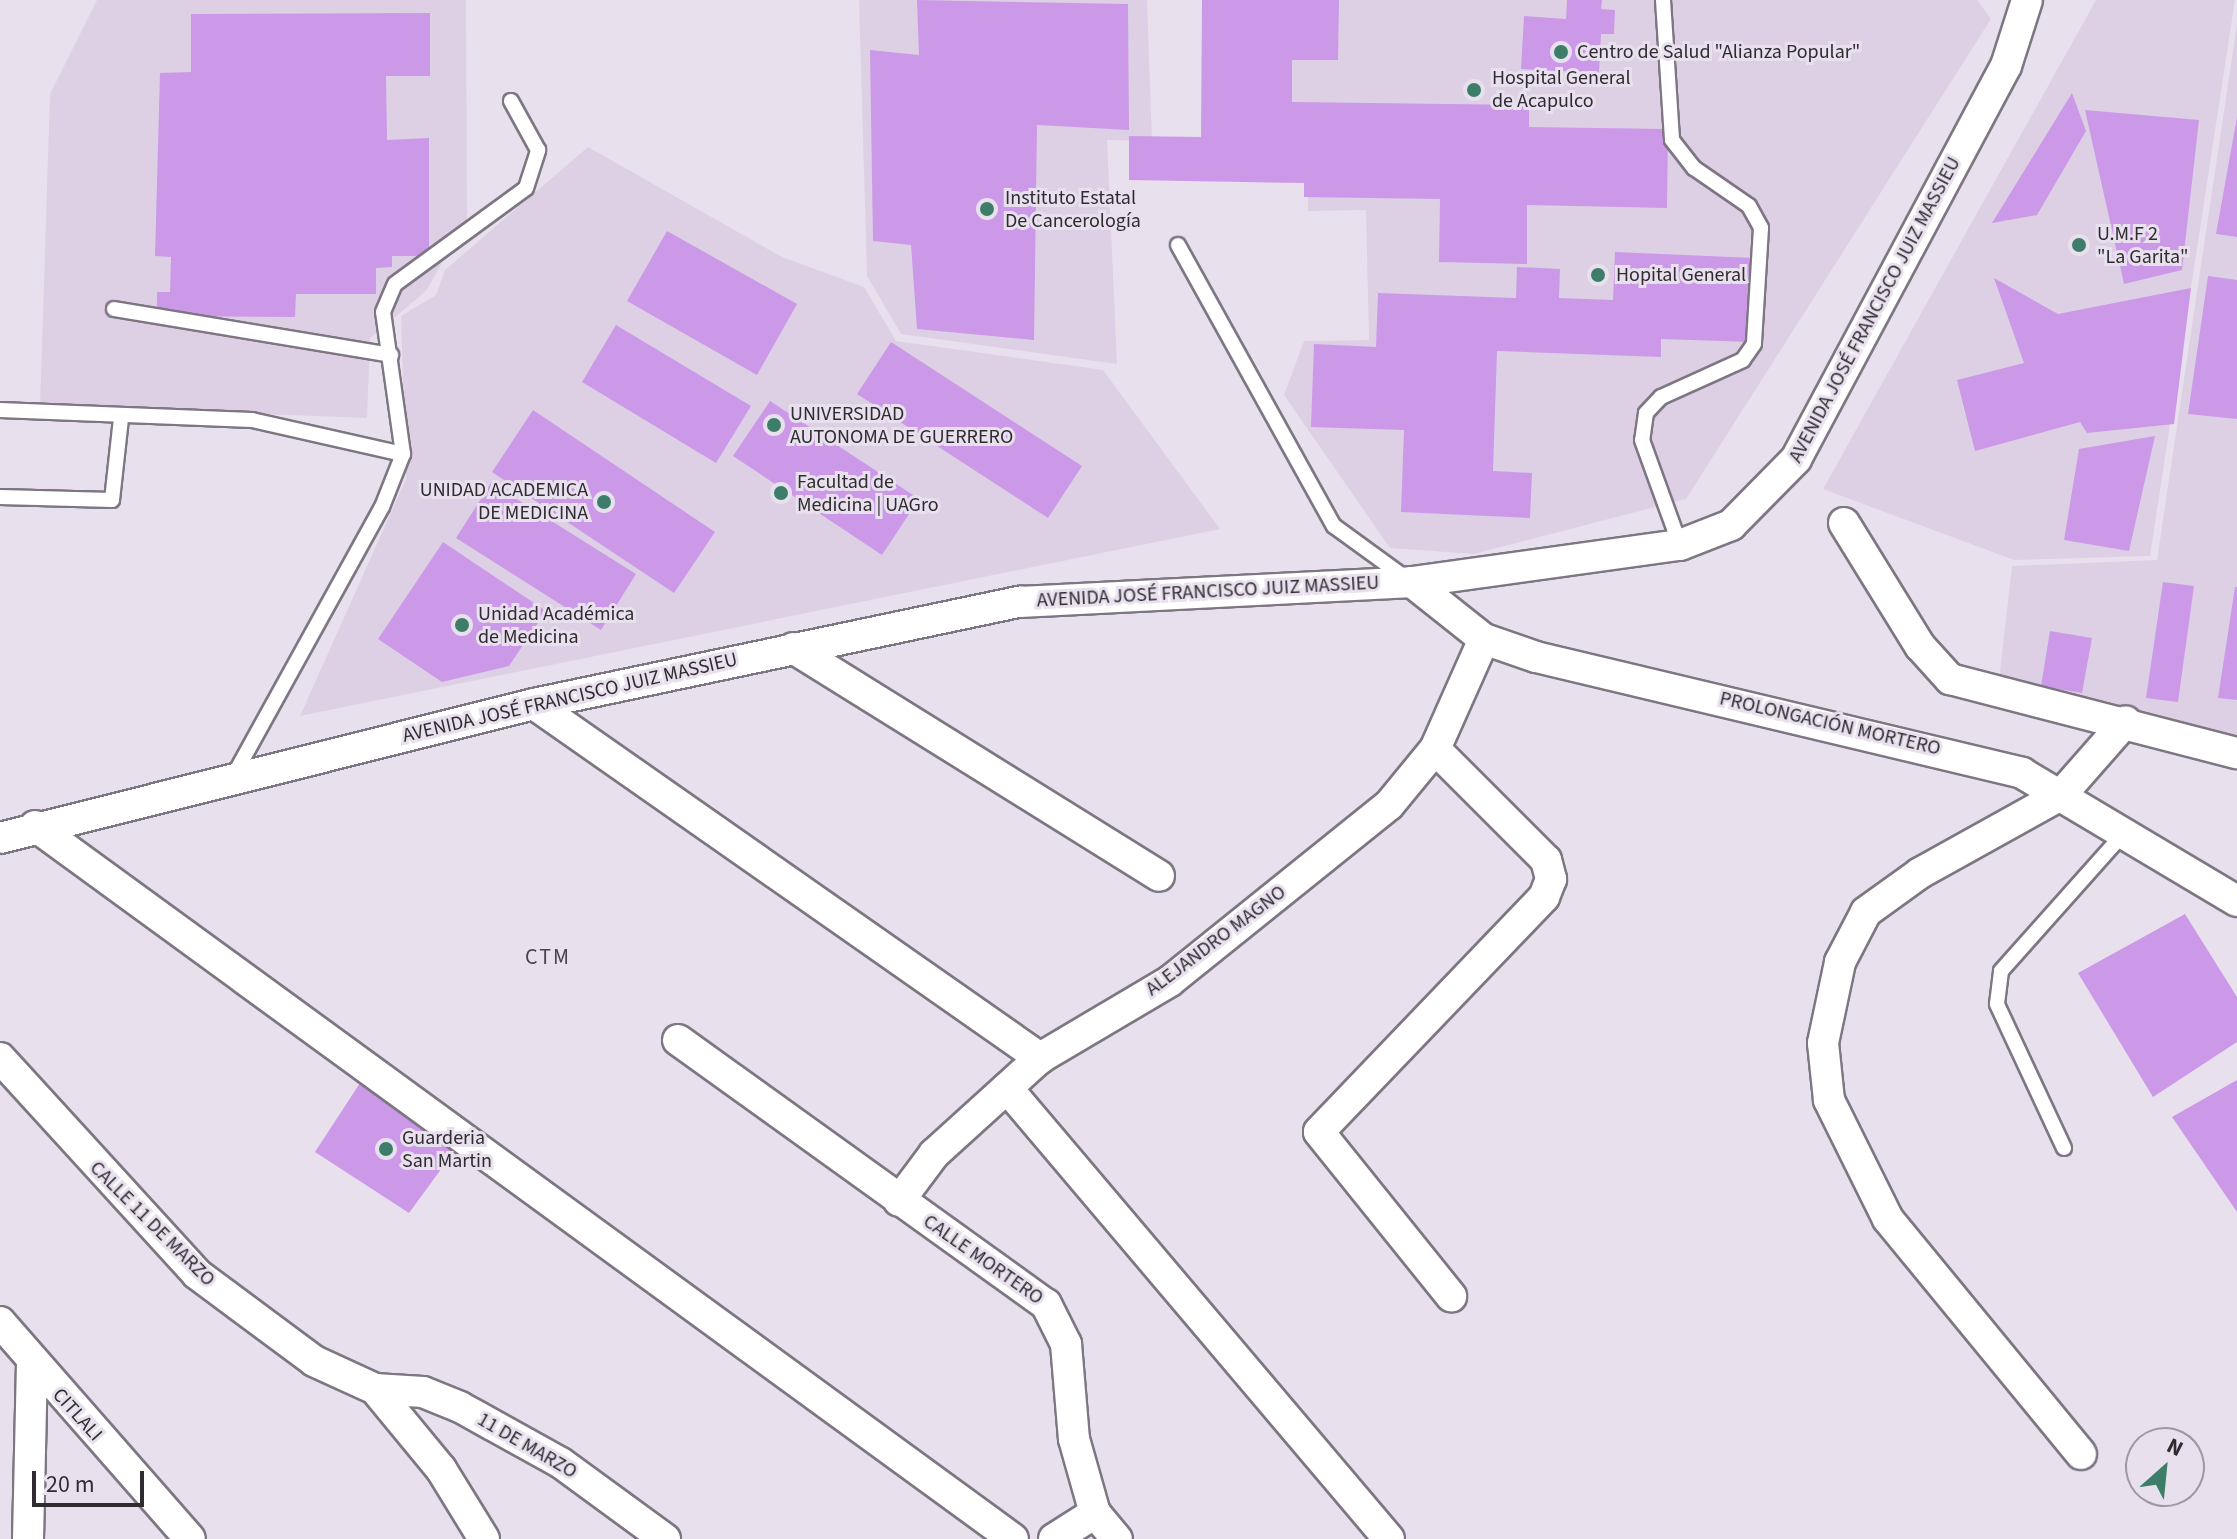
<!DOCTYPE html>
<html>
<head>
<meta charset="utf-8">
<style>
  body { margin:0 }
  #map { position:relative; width:2237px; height:1539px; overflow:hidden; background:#e9e0ee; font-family:"Source Sans 3",sans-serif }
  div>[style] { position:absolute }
  .built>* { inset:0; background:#ddd0e4 }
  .building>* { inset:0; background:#cc99e8 }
  .roads { filter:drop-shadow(2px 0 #7e7682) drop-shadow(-2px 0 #7e7682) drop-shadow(0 2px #7e7682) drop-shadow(0 -2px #7e7682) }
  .lane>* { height:14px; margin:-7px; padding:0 7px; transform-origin:7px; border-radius:7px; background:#fff }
  .street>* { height:30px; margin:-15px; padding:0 15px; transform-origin:15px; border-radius:15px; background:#fff }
  .dots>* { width:22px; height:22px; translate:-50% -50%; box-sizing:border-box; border:4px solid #e9e0ee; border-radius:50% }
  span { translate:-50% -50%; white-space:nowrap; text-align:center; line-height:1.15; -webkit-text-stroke:6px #e9e0ee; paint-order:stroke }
  .poi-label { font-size:20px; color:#2f2b30 }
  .left { translate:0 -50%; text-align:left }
  .right { translate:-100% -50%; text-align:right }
  .street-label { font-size:20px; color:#2f2b30 }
  .neighbourhood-label { font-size:22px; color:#4b444f; letter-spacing:2px }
  .north { position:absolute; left:2125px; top:1427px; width:80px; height:80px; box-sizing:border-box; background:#e9e0ee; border:2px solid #9f98a2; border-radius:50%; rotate:27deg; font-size:22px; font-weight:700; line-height:32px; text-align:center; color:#2f2b30 }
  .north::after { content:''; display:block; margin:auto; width:28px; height:36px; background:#3e7d6a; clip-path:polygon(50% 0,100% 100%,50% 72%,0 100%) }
  .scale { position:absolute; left:32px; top:1471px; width:112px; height:36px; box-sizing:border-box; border:4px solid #2f2b30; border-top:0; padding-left:10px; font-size:24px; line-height:28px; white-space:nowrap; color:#2f2b30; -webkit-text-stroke:6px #e9e0ee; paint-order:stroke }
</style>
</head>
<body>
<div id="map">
  <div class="built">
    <div style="clip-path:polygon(97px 0,466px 0,467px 219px,426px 291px,370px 338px,367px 418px,40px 406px,50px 94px)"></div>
    <div style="clip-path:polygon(859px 0,1147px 0,1152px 141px,1107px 140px,1117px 364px,901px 334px,867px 276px)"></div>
    <div style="clip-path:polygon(1226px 0,1977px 0,1991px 19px,1686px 499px,1474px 554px,1390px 548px,1284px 395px,1304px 341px,1369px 340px,1366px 210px,1308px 211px,1308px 175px)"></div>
    <div style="clip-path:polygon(2096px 0,2235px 0,2150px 556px,2014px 560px,1823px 489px)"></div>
    <div style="clip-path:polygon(2237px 24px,2237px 748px,1999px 680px,2012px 566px,2157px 560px)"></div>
    <div style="clip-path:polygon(588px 147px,782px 257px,864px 287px,896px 341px,1103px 370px,1220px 529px,300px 716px,406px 479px,401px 316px,436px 295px,445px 270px)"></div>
  </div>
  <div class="building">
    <div style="clip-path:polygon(917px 0,1128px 4px,1129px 130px,1037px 125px,1034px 340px,917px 329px,911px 245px,873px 241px,870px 50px,919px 55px)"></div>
    <div style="clip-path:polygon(1202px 0,1339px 0,1338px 60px,1292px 60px,1292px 102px,1529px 105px,1529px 127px,1668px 129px,1667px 208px,1527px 205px,1527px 264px,1439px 262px,1440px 199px,1304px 197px,1304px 183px,1129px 180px,1129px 136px,1201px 137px)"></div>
    <div style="clip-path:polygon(1567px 0,1602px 0,1601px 9px,1615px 10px,1614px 34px,1601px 34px,1599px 73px,1521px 69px,1524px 16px,1566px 19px)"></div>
    <div style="clip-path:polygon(430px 13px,430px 76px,386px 76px,387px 140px,429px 138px,429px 256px,392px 256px,392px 267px,376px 268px,376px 294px,296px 294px,295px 317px,157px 316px,157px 292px,170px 292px,171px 257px,155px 256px,160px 73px,191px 72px,191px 14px)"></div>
    <div style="clip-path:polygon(2072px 93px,2086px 131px,2037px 215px,1992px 223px)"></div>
    <div style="clip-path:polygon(2085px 110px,2199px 120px,2182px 270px,2124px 284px)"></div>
    <div style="clip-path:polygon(2237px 117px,2237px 237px,2216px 234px)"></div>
    <div style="clip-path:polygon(667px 231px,797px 304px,757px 375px,627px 301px)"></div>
    <div style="clip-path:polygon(1615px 252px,1754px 258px,1751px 342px,1661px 339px,1661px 357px,1497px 351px,1493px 471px,1532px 473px,1530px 518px,1401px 512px,1404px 430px,1311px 427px,1314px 344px,1376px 347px,1378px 293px,1516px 298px,1517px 267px,1560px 269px,1559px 298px,1613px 300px)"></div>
    <div style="clip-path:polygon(2208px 276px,2237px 280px,2237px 419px,2188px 414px)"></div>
    <div style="clip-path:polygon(1994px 278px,2058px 314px,2191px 288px,2174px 424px,2087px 433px,2080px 422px,1975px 451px,1957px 380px,2024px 363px)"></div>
    <div style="clip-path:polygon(616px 325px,751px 406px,716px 463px,582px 382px)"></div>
    <div style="clip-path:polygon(891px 342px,1082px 466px,1048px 518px,857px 394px)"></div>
    <div style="clip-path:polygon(770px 401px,919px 499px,882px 555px,733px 456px)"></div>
    <div style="clip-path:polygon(533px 410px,715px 532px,674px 593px,492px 472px)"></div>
    <div style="clip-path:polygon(2155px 436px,2129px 551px,2064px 540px,2079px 449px)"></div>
    <div style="clip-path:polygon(491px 483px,636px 574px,601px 630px,456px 538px)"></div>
    <div style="clip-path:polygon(443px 542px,546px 611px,509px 666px,442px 682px,378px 639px)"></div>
    <div style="clip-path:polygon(2163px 582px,2194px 586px,2178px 702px,2146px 698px)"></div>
    <div style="clip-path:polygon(2235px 587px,2237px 587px,2237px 700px,2218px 698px)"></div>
    <div style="clip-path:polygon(2050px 631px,2092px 638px,2082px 693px,2041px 686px)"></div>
    <div style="clip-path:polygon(2185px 914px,2237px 997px,2237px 1042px,2153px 1097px,2078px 973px)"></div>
    <div style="clip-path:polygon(2237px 1080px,2237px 1212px,2172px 1117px)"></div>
    <div style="clip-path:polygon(360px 1083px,458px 1146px,409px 1213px,315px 1152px)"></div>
  </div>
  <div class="roads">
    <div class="lane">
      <div style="left:1663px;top:0;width:140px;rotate:86.3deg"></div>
      <div style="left:1672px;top:140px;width:36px;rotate:52deg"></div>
      <div style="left:1694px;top:168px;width:67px;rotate:34.6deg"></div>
      <div style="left:1749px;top:206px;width:25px;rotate:61deg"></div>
      <div style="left:1761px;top:228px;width:116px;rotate:93.5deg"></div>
      <div style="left:1754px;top:344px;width:19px;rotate:125deg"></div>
      <div style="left:1743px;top:360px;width:90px;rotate:155.7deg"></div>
      <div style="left:1661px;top:397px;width:22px;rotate:133deg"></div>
      <div style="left:1646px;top:413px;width:27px;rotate:98deg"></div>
      <div style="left:1642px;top:440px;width:112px;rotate:70.1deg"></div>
      <div style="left:1178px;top:245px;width:321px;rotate:61deg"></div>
      <div style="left:1334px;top:526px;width:90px;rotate:36deg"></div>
      <div style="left:114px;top:309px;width:281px;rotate:9.4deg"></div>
      <div style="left:0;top:410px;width:252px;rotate:2.3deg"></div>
      <div style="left:252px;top:420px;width:155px;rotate:12.7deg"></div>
      <div style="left:0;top:497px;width:112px;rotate:1.5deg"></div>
      <div style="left:112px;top:500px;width:82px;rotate:-83.7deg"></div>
      <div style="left:234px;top:775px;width:306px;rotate:-61.1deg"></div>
      <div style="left:382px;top:507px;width:57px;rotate:-68.4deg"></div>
      <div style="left:403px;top:454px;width:143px;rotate:-98deg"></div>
      <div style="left:383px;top:312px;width:30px;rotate:-67deg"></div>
      <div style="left:395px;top:284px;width:162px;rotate:-36.2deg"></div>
      <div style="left:526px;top:188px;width:40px;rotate:-72deg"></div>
      <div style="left:538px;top:150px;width:56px;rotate:-118.9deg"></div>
      <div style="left:2064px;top:1148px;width:159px;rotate:-115deg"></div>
      <div style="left:1997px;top:1004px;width:33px;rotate:-83deg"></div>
      <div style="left:2001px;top:971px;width:182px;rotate:-48.3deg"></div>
    </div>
    <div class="street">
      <div style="left:1844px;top:523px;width:145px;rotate:58.3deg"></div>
      <div style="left:1920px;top:646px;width:45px;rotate:47.7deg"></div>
      <div style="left:1950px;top:679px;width:296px;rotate:14.5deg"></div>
      <div style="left:1412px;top:582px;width:92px;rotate:38.4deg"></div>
      <div style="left:1484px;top:639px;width:55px;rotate:19.1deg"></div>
      <div style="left:1536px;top:657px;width:500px;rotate:13.4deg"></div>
      <div style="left:2022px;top:773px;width:250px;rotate:30.8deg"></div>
      <div style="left:793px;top:648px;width:431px;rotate:31.9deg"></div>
      <div style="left:534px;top:704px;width:618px;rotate:34.98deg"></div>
      <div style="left:1435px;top:749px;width:157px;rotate:45deg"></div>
      <div style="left:1546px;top:860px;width:20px;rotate:75deg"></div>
      <div style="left:1551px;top:879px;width:19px;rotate:111deg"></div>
      <div style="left:1544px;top:897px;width:325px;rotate:133.8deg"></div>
      <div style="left:1319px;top:1132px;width:211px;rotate:51.2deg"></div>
      <div style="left:35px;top:826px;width:1210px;rotate:36.09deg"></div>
      <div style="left:0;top:838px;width:551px;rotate:-14.09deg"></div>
      <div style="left:534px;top:704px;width:497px;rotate:-11.9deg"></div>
      <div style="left:1020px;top:602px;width:393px;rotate:-2.9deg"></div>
      <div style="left:1412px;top:582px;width:271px;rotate:-7.9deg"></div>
      <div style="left:1680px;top:545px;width:55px;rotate:-21.4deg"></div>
      <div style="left:1731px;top:525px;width:93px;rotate:-45.4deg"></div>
      <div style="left:1796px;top:459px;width:446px;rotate:-61.9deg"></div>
      <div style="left:2006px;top:66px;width:69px;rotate:-72.3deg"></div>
      <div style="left:678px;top:1040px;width:453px;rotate:35.7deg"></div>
      <div style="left:1046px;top:1304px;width:45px;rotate:63.4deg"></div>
      <div style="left:1066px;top:1344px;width:95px;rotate:85.2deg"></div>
      <div style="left:1074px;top:1439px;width:77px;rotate:74.2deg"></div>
      <div style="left:1095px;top:1513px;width:34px;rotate:50deg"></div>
      <div style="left:0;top:1058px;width:292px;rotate:47.6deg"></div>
      <div style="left:197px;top:1274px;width:146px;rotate:36.6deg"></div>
      <div style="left:314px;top:1361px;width:67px;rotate:24.7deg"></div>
      <div style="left:375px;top:1389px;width:104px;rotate:50.5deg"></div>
      <div style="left:441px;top:1469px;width:82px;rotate:58.4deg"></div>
      <div style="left:1007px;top:1088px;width:591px;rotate:49.74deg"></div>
      <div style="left:899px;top:1201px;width:59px;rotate:-53.3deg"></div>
      <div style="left:934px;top:1154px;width:143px;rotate:-42.2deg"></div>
      <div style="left:1040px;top:1058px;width:151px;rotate:-30.6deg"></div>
      <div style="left:1170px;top:981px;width:281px;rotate:-38.8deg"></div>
      <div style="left:1389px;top:805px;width:72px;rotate:-50.6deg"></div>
      <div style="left:1435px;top:749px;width:120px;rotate:-66deg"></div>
      <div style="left:0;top:1322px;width:288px;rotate:48.8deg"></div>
      <div style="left:375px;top:1389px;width:48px;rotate:3.6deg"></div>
      <div style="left:423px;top:1392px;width:40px;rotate:22deg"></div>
      <div style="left:460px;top:1407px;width:115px;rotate:29deg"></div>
      <div style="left:561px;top:1463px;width:129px;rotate:36.2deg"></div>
      <div style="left:2081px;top:1454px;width:304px;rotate:-129.4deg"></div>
      <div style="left:1888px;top:1219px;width:133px;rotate:-116.4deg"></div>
      <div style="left:1829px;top:1100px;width:57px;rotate:-96deg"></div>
      <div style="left:1823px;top:1043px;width:83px;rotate:-78.1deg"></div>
      <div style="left:1840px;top:962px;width:56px;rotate:-62.5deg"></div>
      <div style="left:1866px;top:912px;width:67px;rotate:-35.8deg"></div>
      <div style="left:1920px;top:873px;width:161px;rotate:-29deg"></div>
      <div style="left:2061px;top:795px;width:98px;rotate:-48.7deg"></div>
      <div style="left:28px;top:1539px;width:174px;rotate:-88.7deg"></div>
      <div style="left:1054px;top:1539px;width:49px;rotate:-32.4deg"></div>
    </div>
  </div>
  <div class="dots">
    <div style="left:1561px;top:52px;background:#3e7d6a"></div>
    <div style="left:1474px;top:90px;background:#3e7d6a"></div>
    <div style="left:987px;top:209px;background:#3e7d6a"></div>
    <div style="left:2079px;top:245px;background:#3e7d6a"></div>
    <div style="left:1598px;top:275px;background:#3e7d6a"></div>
    <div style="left:774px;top:425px;background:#3e7d6a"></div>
    <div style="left:781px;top:493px;background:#3e7d6a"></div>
    <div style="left:604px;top:502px;background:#3e7d6a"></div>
    <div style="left:462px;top:625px;background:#3e7d6a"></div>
    <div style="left:386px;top:1149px;background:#3e7d6a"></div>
  </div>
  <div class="poi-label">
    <span class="left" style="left:1577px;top:52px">Centro de Salud "Alianza Popular"</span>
    <span class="left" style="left:1492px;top:90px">Hospital General<br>de Acapulco</span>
    <span class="left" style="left:1005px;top:210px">Instituto Estatal<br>De Cancerología</span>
    <span class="left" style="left:2097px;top:246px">U.M.F 2<br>"La Garita"</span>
    <span class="left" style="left:1616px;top:275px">Hopital General</span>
    <span class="left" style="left:790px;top:426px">UNIVERSIDAD<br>AUTONOMA DE GUERRERO</span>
    <span class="left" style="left:797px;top:494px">Facultad de<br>Medicina | UAGro</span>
    <span class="right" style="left:588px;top:502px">UNIDAD ACADEMICA<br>DE MEDICINA</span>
    <span class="left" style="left:478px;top:626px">Unidad Académica<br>de Medicina</span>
    <span class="left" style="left:402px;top:1150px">Guarderia<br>San Martin</span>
  </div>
  <div class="street-label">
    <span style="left:1875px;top:310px;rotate:-62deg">AVENIDA JOSÉ FRANCISCO JUIZ MASSIEU</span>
    <span style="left:1208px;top:592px;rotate:-3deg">AVENIDA JOSÉ FRANCISCO JUIZ MASSIEU</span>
    <span style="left:570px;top:698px;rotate:-13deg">AVENIDA JOSÉ FRANCISCO JUIZ MASSIEU</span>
    <span style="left:1830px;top:724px;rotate:13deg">PROLONGACIÓN MORTERO</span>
    <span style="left:1216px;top:941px;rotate:-37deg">ALEJANDRO MAGNO</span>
    <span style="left:152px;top:1224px;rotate:45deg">CALLE 11 DE MARZO</span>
    <span style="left:983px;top:1260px;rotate:35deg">CALLE MORTERO</span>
    <span style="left:77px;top:1415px;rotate:48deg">CITLALI</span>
    <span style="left:527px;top:1446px;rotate:30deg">11 DE MARZO</span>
  </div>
  <div class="neighbourhood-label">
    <span style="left:548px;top:958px">CTM</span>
  </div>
  <div class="north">N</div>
  <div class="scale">20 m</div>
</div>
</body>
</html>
